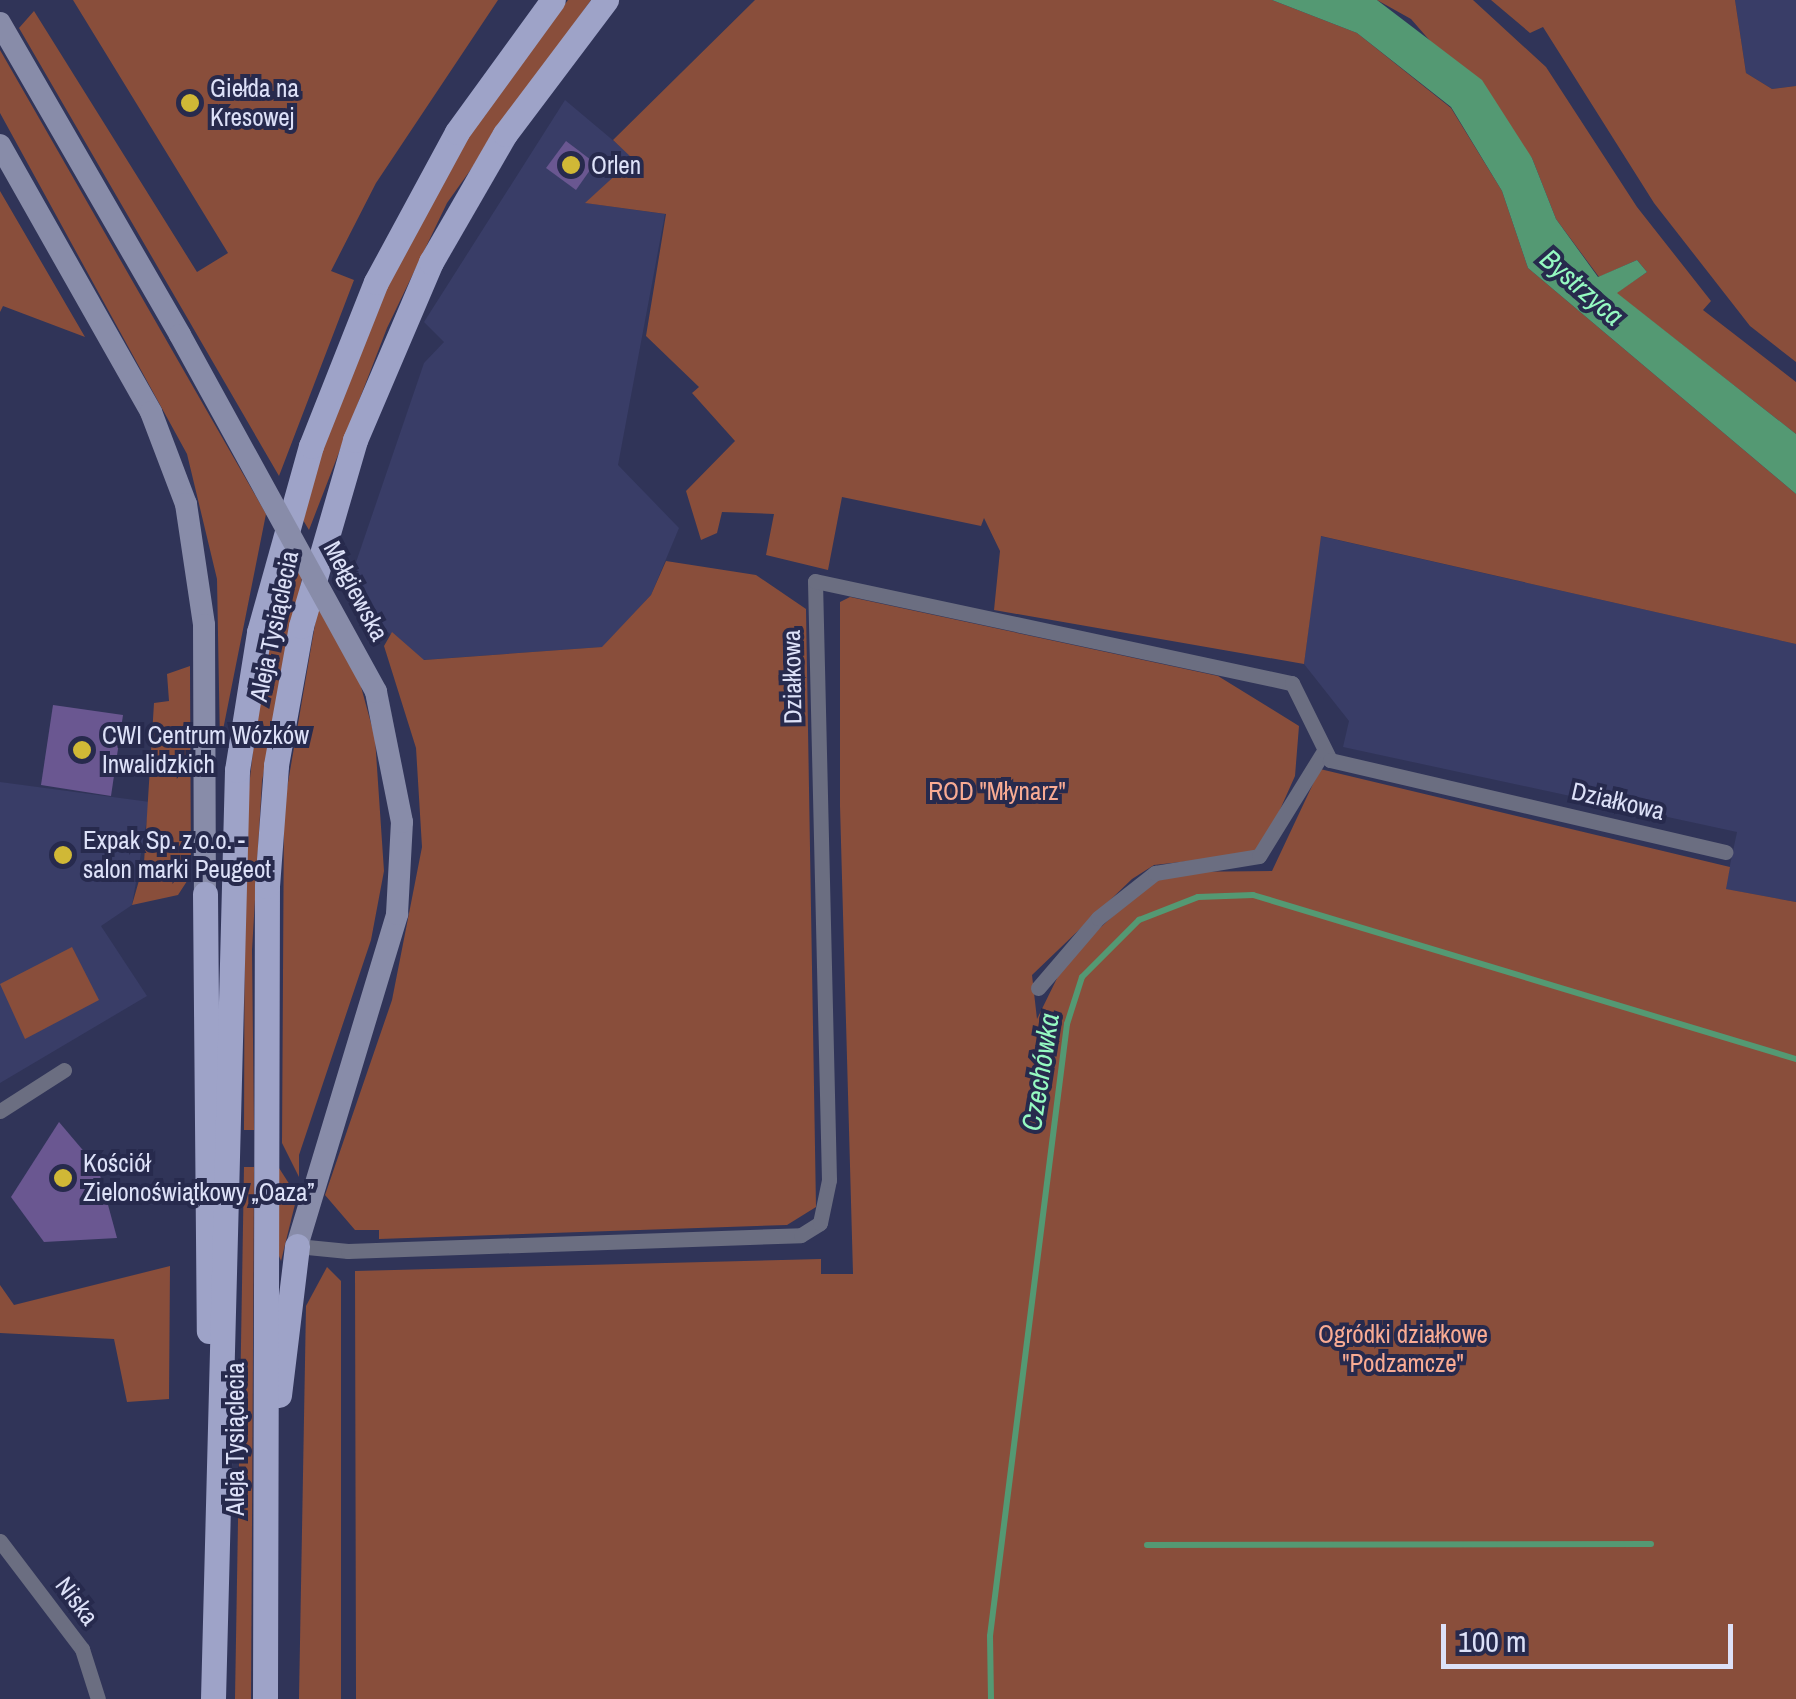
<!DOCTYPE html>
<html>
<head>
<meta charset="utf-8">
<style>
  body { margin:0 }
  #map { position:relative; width:1796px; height:1699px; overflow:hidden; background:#303458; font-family:"Archivo Narrow",sans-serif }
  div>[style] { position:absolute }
  .built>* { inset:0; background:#393d67 }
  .green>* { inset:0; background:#894e3b }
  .water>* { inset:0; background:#549973 }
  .stream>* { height:6px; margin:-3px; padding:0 3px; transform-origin:3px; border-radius:3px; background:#549973 }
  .building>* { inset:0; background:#6a5791 }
  .minor>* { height:15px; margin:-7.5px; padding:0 7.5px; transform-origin:7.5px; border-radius:7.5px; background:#6b6e81 }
  .secondary>* { height:22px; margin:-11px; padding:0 11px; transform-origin:11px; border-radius:11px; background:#888ca9 }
  .primary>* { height:25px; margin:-12.5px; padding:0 12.5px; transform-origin:12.5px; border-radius:12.5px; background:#9ea3c8 }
  .secondary-bridge>* { height:22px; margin:-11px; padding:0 11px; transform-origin:11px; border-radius:11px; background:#888ca9 }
  .dots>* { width:28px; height:28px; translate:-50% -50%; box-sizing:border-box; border:5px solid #272a4d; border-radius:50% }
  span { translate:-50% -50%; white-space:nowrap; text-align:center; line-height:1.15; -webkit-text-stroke:8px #272a4d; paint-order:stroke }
  .poi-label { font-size:25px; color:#dde1f8 }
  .left { translate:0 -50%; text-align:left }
  .street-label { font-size:25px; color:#dde1f8 }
  .park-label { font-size:25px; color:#f9ab93 }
  .water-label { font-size:28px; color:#95f9c1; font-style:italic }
  .scale { position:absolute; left:1441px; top:1624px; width:292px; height:45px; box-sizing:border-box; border:5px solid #dde1f8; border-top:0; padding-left:12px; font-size:30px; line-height:35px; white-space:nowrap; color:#dde1f8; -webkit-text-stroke:8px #272a4d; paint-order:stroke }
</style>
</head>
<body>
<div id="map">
  <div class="built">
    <div style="clip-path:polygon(1735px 0,1796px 0,1796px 86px,1772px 89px,1746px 73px)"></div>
    <div style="clip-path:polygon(565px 100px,634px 158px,586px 203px,665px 214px,618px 465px,679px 528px,651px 595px,603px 647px,423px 660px,380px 626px,352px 574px,424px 363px,444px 342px,424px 322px)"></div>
    <div style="clip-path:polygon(1320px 536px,1796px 644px,1796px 902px,1725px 889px,1737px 832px,1343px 747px,1349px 721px,1304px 664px)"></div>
    <div style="clip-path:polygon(0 782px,150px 802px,132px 905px,101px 926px,147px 996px,0 1083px)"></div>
  </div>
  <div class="green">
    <div style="clip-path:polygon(73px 0,498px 0,376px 183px,331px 271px,354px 280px,279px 476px,19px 28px,34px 11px,197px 272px,228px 253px)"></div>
    <div style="clip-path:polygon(568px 0,591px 0,447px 203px,387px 328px,309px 530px,297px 510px,400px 255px,457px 153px)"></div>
    <div style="clip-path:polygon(755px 0,1272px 0,1357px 33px,1451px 108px,1502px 191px,1528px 268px,1796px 494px,1796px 644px,1321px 536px,1304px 664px,994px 610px,1000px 551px,984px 518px,981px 526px,842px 497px,828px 570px,766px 555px,774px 514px,722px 512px,717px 533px,701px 540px,686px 491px,735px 441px,692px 393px,699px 387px,646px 336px,666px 214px,585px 203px,633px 159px,613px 140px)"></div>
    <div style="clip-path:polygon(1377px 0,1473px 0,1546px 67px,1637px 207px,1711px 301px,1703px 310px,1796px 382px,1796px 434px,1616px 293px,1647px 272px,1637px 260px,1599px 277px,1556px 219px,1532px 158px,1411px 19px)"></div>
    <div style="clip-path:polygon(1491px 0,1735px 0,1746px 73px,1772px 89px,1796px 86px,1796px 362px,1750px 326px,1654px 203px,1543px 27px,1530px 33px)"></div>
    <div style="clip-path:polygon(0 50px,266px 514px,220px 745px,217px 579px,187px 454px,0 113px)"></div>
    <div style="clip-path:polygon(0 191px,85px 337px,3px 306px,0 312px)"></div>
    <div style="clip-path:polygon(288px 553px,302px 578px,262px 781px,252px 950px,254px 1130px,244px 1130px,245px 823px,262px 670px)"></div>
    <div style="clip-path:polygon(666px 561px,756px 575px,806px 609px,816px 1207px,787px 1225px,379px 1239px,379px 1230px,355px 1230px,325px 1195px,392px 1000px,422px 847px,416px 748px,384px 646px,392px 632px,424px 660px,602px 647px,651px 595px)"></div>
    <div style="clip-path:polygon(850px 597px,1218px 676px,1299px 726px,1295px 776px,1266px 841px,1253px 854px,1154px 865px,1132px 879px,1032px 975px,1037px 1019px,1067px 958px,1148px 884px,1177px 872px,1272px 871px,1320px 769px,1730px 867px,1726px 889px,1796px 902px,1796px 1699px,356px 1699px,355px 1271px,821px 1259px,821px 1274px,853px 1274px,840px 806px,840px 602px)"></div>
    <div style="clip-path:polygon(319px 601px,360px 683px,375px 738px,384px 871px,371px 940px,299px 1155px,299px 1177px,282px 1143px,284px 806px)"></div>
    <div style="clip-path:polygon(190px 666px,191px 875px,178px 895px,132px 905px,144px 863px,154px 703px,169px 701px,167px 674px)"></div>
    <div style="clip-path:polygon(72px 947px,99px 1000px,25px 1039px,0 984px)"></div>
    <div style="clip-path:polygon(244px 1167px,254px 1167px,251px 1699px,235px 1699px)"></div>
    <div style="clip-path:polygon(279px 1168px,297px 1196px,281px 1261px,279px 1256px)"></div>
    <div style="clip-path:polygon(170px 1266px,169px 1399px,127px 1402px,114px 1339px,0 1333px,0 1285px,14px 1305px)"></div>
    <div style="clip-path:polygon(327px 1267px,341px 1281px,341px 1699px,299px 1699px,306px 1306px)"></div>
  </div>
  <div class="water">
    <div style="clip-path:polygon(1272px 0,1377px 0,1482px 80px,1532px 158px,1556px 219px,1598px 277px,1637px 260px,1647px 272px,1617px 293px,1796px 434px,1796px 494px,1528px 268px,1502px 191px,1451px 107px,1357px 33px)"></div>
  </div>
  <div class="stream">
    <div style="left:1147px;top:1545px;width:504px;rotate:-0.11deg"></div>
    <div style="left:991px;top:1699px;width:63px;rotate:-90.9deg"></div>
    <div style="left:990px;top:1636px;width:617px;rotate:-82.83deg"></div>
    <div style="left:1067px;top:1024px;width:49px;rotate:-72.3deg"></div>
    <div style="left:1082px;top:977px;width:81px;rotate:-45deg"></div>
    <div style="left:1139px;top:920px;width:63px;rotate:-21.3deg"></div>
    <div style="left:1198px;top:897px;width:55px;rotate:-2.1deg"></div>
    <div style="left:1253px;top:895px;width:567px;rotate:16.81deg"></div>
  </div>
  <div class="building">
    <div style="clip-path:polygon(566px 141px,595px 163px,576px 190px,546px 168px)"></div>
    <div style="clip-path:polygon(53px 705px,123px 715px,111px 796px,41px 785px)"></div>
    <div style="clip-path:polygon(59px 1122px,98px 1168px,117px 1238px,44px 1242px,11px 1197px)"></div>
  </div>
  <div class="minor">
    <div style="left:1038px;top:988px;width:92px;rotate:-49.4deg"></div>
    <div style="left:1098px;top:918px;width:73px;rotate:-38.3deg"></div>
    <div style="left:1155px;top:873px;width:105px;rotate:-9.3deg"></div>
    <div style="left:1259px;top:856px;width:120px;rotate:-58.3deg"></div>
    <div style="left:0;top:1111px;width:76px;rotate:-32.6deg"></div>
    <div style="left:297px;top:1246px;width:51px;rotate:5.6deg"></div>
    <div style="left:348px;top:1251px;width:453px;rotate:-2deg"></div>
    <div style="left:801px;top:1235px;width:22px;rotate:-32deg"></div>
    <div style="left:820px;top:1223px;width:44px;rotate:-78.2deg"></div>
    <div style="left:829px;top:1180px;width:599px;rotate:-91.34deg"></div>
    <div style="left:815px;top:581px;width:488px;rotate:12.1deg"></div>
    <div style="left:1292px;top:683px;width:86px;rotate:63.7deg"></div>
    <div style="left:1330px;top:760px;width:406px;rotate:13.1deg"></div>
    <div style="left:0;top:1541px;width:136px;rotate:52.8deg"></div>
    <div style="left:82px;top:1649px;width:52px;rotate:72.3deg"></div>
  </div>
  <div class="secondary">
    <div style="left:0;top:23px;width:360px;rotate:60deg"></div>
    <div style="left:0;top:145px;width:307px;rotate:60.5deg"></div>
    <div style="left:151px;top:412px;width:98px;rotate:69.2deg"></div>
    <div style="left:186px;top:504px;width:122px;rotate:81.5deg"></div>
    <div style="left:204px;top:625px;width:269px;rotate:89.8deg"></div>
    <div style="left:297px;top:1246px;width:347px;rotate:-73.2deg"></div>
    <div style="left:397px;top:914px;width:92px;rotate:-86.9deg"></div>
    <div style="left:402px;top:822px;width:133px;rotate:-101.3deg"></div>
  </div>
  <div class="primary">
    <div style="left:205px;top:894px;width:437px;rotate:89.5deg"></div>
    <div style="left:279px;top:1395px;width:150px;rotate:-83.1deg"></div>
    <div style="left:213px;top:1699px;width:929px;rotate:-88.52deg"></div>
    <div style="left:237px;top:770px;width:140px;rotate:-80.9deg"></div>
    <div style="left:259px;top:632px;width:193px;rotate:-74.4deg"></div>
    <div style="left:311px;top:446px;width:176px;rotate:-68.4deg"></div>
    <div style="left:376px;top:282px;width:170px;rotate:-61.6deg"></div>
    <div style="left:457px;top:132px;width:163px;rotate:-54deg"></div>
    <div style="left:265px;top:1699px;width:813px;rotate:-89.86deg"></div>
    <div style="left:267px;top:886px;width:121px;rotate:-85.7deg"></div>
    <div style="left:276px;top:765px;width:141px;rotate:-79.8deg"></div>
    <div style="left:301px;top:626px;width:194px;rotate:-73.8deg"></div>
    <div style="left:355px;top:440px;width:194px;rotate:-66.9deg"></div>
    <div style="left:431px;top:262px;width:148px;rotate:-60deg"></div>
    <div style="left:505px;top:134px;width:168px;rotate:-53deg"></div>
  </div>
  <div class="secondary-bridge">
    <div style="left:180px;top:335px;width:407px;rotate:61.2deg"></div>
  </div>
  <div class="dots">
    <div style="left:190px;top:103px;background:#d0b836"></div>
    <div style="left:571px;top:165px;background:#d0b836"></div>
    <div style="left:82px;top:750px;background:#d0b836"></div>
    <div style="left:63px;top:855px;background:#d0b836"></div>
    <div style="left:63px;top:1178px;background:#d0b836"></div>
  </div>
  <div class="poi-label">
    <span class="left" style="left:210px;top:103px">Giełda na<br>Kresowej</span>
    <span class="left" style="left:591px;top:165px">Orlen</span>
    <span class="left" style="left:102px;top:750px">CWI Centrum Wózków<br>Inwalidzkich</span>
    <span class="left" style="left:83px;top:855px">Expak Sp. z o.o. -<br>salon marki Peugeot</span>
    <span class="left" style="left:83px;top:1178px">Kościół<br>Zielonoświątkowy „Oaza”</span>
  </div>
  <div class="street-label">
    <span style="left:356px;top:591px;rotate:62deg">Mełgiewska</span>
    <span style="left:274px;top:626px;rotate:-78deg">Aleja Tysiąclecia</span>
    <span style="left:792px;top:677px;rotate:-91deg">Działkowa</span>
    <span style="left:1618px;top:801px;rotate:13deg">Działkowa</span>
    <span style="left:235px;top:1439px;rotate:-90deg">Aleja Tysiąclecia</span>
    <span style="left:77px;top:1601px;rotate:53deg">Niska</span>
  </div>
  <div class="park-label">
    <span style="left:997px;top:791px">ROD "Młynarz"</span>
    <span style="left:1403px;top:1349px">Ogródki działkowe<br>"Podzamcze"</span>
  </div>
  <div class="water-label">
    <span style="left:1582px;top:287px;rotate:41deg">Bystrzyca</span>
    <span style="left:1040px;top:1072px;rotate:-81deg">Czechówka</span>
  </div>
  <div class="scale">100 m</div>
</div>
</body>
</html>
